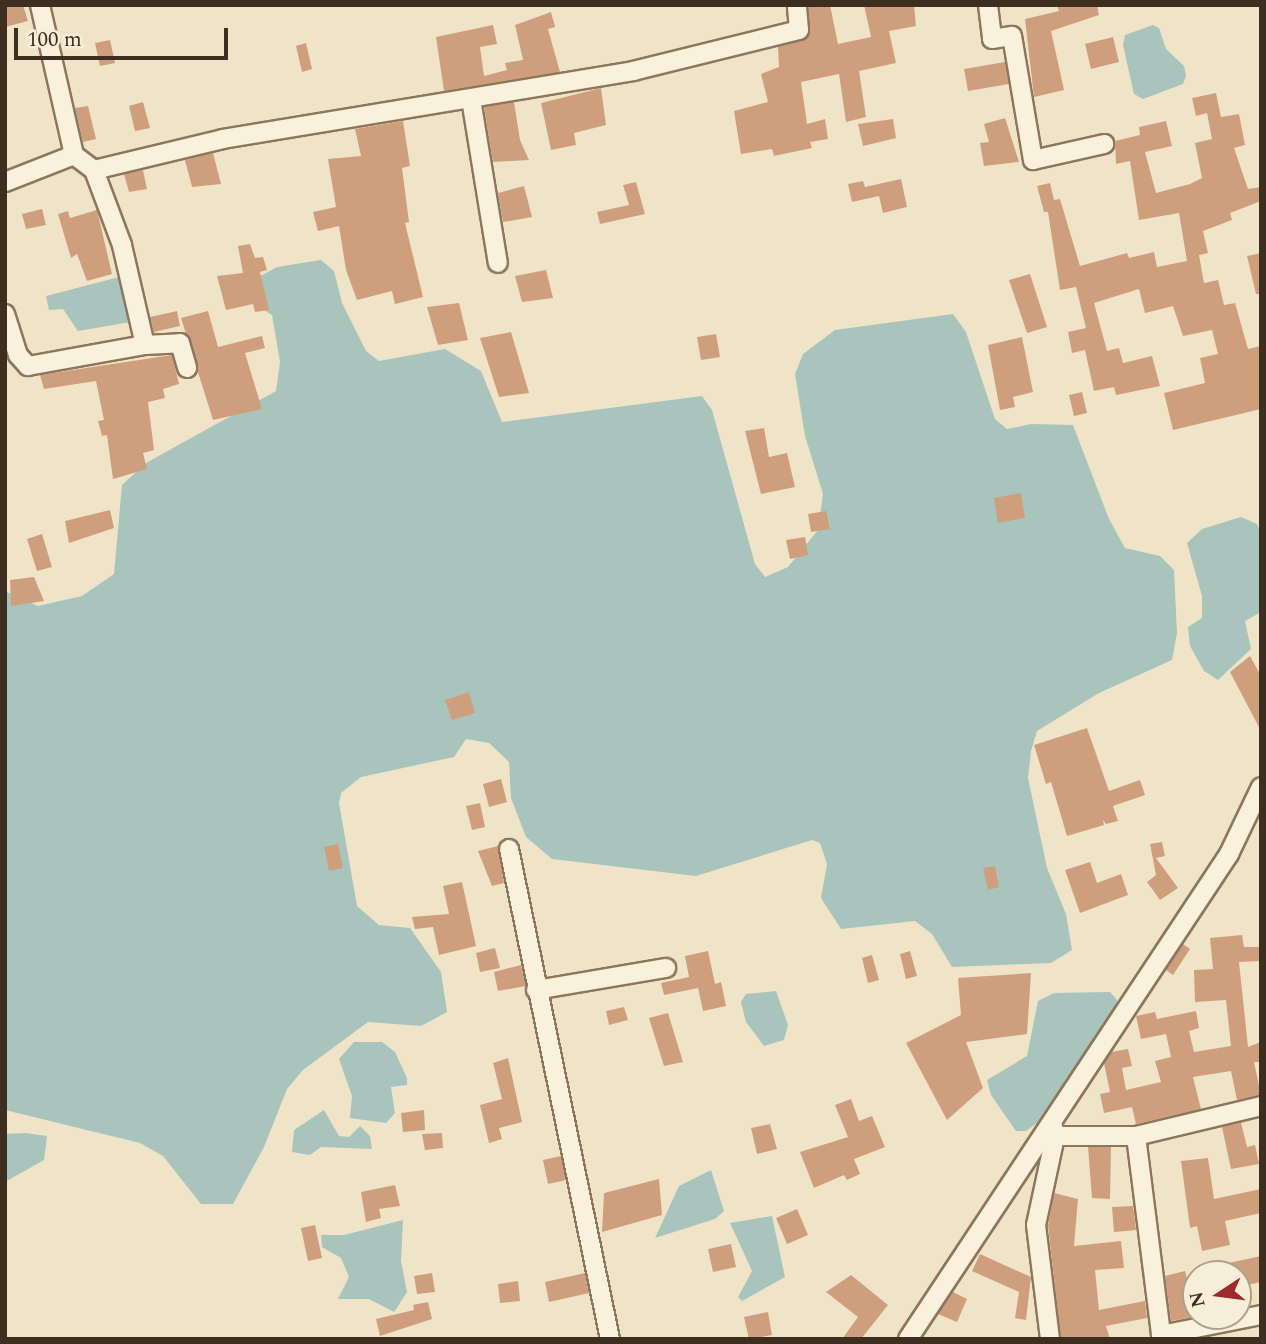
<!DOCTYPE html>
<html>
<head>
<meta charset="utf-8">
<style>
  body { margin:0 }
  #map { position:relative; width:1266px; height:1344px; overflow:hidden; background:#f0e4c8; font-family:Spectral,serif }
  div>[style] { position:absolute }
  .water>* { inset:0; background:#a9c4bc }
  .building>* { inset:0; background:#cf9f7d }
  .roads { filter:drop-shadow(2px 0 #8d765c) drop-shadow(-2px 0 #8d765c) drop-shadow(0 2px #8d765c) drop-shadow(0 -2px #8d765c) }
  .minor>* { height:18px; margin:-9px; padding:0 9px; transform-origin:9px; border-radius:9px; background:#faf1dc }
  span { translate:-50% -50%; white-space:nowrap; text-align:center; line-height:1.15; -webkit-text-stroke:7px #f7eed8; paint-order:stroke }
  .frame { position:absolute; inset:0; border:7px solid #3d2e20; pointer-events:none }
  .north { position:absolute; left:1182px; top:1260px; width:70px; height:70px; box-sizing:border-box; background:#f7eed8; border:2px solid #ada18e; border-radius:50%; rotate:257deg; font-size:19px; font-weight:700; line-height:28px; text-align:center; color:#3d2e20 }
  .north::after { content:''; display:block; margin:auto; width:24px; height:32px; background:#9e2a2b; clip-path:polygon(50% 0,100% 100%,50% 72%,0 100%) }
  .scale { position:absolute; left:14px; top:28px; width:214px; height:32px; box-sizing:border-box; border:4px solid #3d2e20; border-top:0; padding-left:9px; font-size:21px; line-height:24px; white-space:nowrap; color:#3d2e20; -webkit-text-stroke:5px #f7eed8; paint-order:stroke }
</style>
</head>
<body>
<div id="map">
  <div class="water">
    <div style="clip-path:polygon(1153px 25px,1159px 28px,1166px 49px,1184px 66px,1186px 76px,1183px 84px,1143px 99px,1134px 94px,1123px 45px,1125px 35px)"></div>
    <div style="clip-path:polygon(321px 260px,334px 271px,342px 303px,366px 351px,379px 361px,445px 349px,481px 371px,502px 422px,702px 396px,712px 410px,755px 564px,765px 577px,788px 567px,818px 530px,823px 494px,805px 436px,795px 374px,803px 354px,835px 330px,953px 314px,966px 332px,995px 419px,1007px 429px,1031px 424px,1073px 425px,1109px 519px,1125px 548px,1160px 556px,1174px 570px,1177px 633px,1172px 660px,1099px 693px,1037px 731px,1031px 751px,1028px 778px,1047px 868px,1066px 914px,1072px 950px,1051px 963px,952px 967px,932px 934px,915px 921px,841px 929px,821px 898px,827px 864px,820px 843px,812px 840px,696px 876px,552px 859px,526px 837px,511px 798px,509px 762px,489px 743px,466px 739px,454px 757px,361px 777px,341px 793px,339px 803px,357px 906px,379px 925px,410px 928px,441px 972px,447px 1012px,421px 1026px,368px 1022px,303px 1070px,287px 1089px,264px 1147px,233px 1204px,201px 1204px,163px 1156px,140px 1143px,5px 1110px,5px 591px,38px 606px,82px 596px,114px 574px,122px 485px,146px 463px,276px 391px,280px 362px,272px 315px,245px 298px,253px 280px,277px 267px)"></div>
    <div style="clip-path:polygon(123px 276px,131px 322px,78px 331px,63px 309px,49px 310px,46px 296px)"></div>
    <div style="clip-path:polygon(1241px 517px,1257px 524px,1261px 533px,1261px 612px,1245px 621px,1251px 649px,1218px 680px,1204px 671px,1190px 646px,1188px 627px,1202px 618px,1202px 596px,1187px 543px,1202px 529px)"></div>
    <div style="clip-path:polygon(776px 991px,788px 1025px,784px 1040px,764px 1046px,746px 1022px,741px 1002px,746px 994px)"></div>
    <div style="clip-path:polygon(1110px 992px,1117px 1000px,1115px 1014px,1037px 1123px,1026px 1131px,1016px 1131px,991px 1095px,987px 1080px,1027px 1056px,1038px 1001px,1054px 993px)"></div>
    <div style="clip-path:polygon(354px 1042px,382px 1042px,395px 1052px,407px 1078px,407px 1085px,391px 1087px,395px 1113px,386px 1123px,350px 1118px,352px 1096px,339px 1059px)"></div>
    <div style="clip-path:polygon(324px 1110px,339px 1136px,349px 1137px,360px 1126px,370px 1136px,372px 1149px,321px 1147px,310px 1155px,292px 1152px,294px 1130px)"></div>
    <div style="clip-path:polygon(25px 1133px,47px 1136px,44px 1160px,5px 1182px,5px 1134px)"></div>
    <div style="clip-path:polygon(711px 1170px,724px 1211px,715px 1219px,655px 1238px,679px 1186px)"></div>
    <div style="clip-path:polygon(772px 1216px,785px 1277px,742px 1301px,738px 1297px,752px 1271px,730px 1223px)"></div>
    <div style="clip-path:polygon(403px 1220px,401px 1261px,407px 1292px,394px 1312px,369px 1299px,338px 1299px,349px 1277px,341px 1258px,322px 1247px,321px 1235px,344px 1235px)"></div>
  </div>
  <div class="building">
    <div style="clip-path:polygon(5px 5px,23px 5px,28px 21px,5px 27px)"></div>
    <div style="clip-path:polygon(808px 5px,830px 5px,838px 44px,871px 37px,864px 5px,914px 5px,916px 26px,889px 31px,896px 63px,859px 71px,866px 117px,846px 122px,839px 74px,801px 82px,807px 124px,825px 119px,828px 139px,810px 142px,812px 148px,774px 156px,772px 149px,741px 154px,734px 111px,768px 102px,761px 74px,779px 67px,778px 47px,809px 35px)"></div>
    <div style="clip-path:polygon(1057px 5px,1097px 5px,1099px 15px,1051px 31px,1064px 90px,1034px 97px,1025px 19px,1059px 11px)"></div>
    <div style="clip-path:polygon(551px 12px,555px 27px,548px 29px,560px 72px,444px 91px,436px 37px,493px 25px,497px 44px,480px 47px,484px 76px,507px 70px,505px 63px,523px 60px,515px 25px)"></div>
    <div style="clip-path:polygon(1113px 37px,1119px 62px,1091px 69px,1085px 44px)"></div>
    <div style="clip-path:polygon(110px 40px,115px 63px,100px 66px,95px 43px)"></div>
    <div style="clip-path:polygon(306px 43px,312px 69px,302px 72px,296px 46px)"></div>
    <div style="clip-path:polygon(1005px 62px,1009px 84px,968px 91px,964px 69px)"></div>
    <div style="clip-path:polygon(601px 88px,606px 125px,574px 133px,576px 145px,551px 150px,541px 103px)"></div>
    <div style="clip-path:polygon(1216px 93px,1221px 117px,1239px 114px,1245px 145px,1234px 148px,1248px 189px,1261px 187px,1261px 201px,1230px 213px,1232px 220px,1203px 231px,1208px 253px,1199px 255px,1204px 283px,1218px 280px,1224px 305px,1235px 303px,1248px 349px,1261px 346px,1261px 409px,1173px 430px,1164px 393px,1205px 383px,1200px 358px,1218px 354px,1212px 330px,1183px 336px,1173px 306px,1145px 313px,1139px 289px,1094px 303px,1107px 351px,1119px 348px,1123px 363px,1152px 356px,1160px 386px,1116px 395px,1114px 387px,1094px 391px,1085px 350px,1072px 353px,1068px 332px,1086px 328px,1076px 287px,1060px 290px,1048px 212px,1044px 212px,1037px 186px,1050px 183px,1054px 200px,1060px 199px,1080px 266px,1127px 253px,1129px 258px,1154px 252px,1157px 267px,1187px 261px,1179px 213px,1139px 220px,1130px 161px,1116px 164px,1115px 141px,1140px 135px,1139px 127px,1166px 121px,1172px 146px,1145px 152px,1156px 193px,1190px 184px,1202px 178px,1195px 143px,1212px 139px,1207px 113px,1196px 116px,1192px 98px)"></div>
    <div style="clip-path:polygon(143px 102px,150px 128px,135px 131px,129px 106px)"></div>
    <div style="clip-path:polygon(514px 102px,520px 140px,529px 160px,493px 162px,484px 107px)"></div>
    <div style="clip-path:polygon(88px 106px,96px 139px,83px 142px,75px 108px)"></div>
    <div style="clip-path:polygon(1005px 118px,1019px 162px,984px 166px,980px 143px,989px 142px,984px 124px)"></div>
    <div style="clip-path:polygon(893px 119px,896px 138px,863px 146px,858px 124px)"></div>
    <div style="clip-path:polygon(403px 121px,410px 166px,402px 168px,409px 222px,405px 223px,423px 297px,395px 304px,392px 291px,357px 300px,346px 270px,339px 226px,318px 231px,313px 212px,336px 207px,328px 159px,361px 156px,355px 129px)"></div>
    <div style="clip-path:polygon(213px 153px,221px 184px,192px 187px,185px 160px)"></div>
    <div style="clip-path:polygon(143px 170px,147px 189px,129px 192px,124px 174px)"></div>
    <div style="clip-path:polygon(901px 179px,907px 207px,883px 213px,879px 196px,852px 202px,848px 184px,863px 181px,865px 187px)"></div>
    <div style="clip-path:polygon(636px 182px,645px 214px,600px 224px,597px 212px,629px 205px,623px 185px)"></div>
    <div style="clip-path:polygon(524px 186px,532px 217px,503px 222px,498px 193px)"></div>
    <div style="clip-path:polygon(42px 209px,46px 225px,26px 229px,22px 214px)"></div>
    <div style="clip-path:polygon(97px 210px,112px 274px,87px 281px,77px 254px,71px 258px,58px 214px,68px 211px,70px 218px)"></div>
    <div style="clip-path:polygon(250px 244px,255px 258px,263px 257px,267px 270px,260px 272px,269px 310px,255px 312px,253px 304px,226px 310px,217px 276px,243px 273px,238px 246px)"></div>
    <div style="clip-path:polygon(1261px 253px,1261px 294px,1256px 294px,1247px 256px)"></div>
    <div style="clip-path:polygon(546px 270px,553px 298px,522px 302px,515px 276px)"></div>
    <div style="clip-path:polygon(1030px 274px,1047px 327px,1027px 333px,1009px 280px)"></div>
    <div style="clip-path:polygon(459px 303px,468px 340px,438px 345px,427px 307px)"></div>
    <div style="clip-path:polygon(177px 311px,180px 326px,154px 332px,150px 317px)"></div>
    <div style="clip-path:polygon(208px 311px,218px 347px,262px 336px,265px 348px,245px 353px,262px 409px,213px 420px,181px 318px)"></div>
    <div style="clip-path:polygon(511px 332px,529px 393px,499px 397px,480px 338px)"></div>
    <div style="clip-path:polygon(716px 334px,720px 357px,701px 360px,697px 337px)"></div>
    <div style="clip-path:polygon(1022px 337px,1033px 392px,1013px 397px,1015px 407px,1000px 410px,988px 345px)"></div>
    <div style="clip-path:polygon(172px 355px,179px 384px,163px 389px,165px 398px,148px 402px,154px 450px,143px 453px,147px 469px,113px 479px,107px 435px,102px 436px,98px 421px,104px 420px,96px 381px,44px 389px,40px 375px)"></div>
    <div style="clip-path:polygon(1082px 392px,1087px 413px,1074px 416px,1069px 395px)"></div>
    <div style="clip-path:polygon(764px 428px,769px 457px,787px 453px,795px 487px,761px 494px,745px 431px)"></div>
    <div style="clip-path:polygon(1021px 493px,1025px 518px,998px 523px,994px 498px)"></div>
    <div style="clip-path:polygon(110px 510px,114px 528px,69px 543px,65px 521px)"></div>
    <div style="clip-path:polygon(826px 511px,830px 529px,811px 532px,808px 514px)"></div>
    <div style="clip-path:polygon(42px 534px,52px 567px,37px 571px,27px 539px)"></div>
    <div style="clip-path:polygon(805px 537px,808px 555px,790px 559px,786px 540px)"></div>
    <div style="clip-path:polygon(34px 577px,44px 601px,11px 606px,10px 580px)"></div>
    <div style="clip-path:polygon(1250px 656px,1261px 676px,1261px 731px,1230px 672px)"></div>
    <div style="clip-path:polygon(469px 692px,475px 713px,452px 720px,445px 700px)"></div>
    <div style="clip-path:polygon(1087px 728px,1109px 791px,1140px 780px,1145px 795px,1113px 806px,1118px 821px,1106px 824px,1103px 820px,1104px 825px,1067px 836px,1051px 782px,1046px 784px,1034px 745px)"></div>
    <div style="clip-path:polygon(501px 779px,507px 802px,489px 807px,483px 784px)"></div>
    <div style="clip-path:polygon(480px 803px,485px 827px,472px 830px,466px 806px)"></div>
    <div style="clip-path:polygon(1162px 842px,1165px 856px,1156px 858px,1178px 888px,1160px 900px,1147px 882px,1156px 875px,1150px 844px)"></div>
    <div style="clip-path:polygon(338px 844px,343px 868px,329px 871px,324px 847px)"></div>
    <div style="clip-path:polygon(498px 846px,504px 883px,492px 886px,478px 851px)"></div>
    <div style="clip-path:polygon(1090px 862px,1097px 883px,1121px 874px,1128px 895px,1080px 913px,1065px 870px)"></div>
    <div style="clip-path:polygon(995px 866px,999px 887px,988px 890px,983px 868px)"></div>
    <div style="clip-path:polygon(462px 882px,476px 946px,439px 955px,433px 927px,415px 929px,412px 917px,449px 914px,443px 886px)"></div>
    <div style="clip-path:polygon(1242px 935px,1244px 947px,1261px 947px,1261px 961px,1239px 962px,1248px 1047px,1261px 1042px,1261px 1062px,1254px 1062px,1261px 1095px,1237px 1100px,1231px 1071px,1193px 1077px,1201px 1109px,1136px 1124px,1132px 1107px,1104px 1113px,1100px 1094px,1110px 1092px,1104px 1063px,1111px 1052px,1128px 1049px,1132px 1066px,1122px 1068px,1126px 1090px,1161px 1082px,1155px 1061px,1171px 1057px,1166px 1034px,1141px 1039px,1136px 1016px,1155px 1012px,1157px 1019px,1196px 1011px,1199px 1028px,1189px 1031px,1194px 1052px,1231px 1046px,1226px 1000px,1195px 1002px,1194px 970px,1213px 969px,1210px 938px)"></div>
    <div style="clip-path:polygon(1183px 944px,1190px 949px,1173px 975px,1166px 970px)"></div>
    <div style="clip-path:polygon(495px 948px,500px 968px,480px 972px,476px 953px)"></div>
    <div style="clip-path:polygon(708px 951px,715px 984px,721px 982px,726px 1006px,703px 1011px,698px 988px,664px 995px,661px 983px,689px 977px,685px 956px)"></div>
    <div style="clip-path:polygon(910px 951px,917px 976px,906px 979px,900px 954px)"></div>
    <div style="clip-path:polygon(872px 955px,879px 980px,868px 983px,862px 958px)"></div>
    <div style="clip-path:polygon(521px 965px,526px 986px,498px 991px,494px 972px)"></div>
    <div style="clip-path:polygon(1031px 973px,1027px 1034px,966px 1042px,983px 1088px,947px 1120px,906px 1043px,961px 1015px,958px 978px)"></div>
    <div style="clip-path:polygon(624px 1007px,628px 1020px,609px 1025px,606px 1011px)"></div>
    <div style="clip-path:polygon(668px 1013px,683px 1062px,664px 1066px,649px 1018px)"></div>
    <div style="clip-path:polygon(508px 1058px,522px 1122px,499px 1128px,502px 1139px,489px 1143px,480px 1105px,502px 1099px,493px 1063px)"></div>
    <div style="clip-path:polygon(851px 1099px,859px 1121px,872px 1116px,885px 1147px,854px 1159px,860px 1174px,847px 1180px,844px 1175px,814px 1188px,800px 1152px,848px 1137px,835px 1105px)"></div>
    <div style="clip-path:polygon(424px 1110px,425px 1130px,403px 1132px,401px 1113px)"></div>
    <div style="clip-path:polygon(1260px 1118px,1241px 1123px,1247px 1147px,1255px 1145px,1259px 1164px,1231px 1169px,1222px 1127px)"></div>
    <div style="clip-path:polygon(770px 1124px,777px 1149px,757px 1154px,751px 1128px)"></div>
    <div style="clip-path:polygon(442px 1133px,443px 1148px,425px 1150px,422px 1134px)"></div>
    <div style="clip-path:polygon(1088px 1147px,1111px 1147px,1110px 1199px,1092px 1198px)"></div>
    <div style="clip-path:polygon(561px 1156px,566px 1180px,548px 1184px,543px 1160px)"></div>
    <div style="clip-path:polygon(1208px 1158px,1214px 1199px,1261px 1189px,1261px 1213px,1225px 1221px,1230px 1245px,1202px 1251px,1197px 1226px,1190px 1228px,1181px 1161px)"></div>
    <div style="clip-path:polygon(659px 1179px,662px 1215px,602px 1232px,604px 1193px)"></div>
    <div style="clip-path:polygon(395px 1185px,400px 1206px,379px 1209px,381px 1218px,366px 1222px,361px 1192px)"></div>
    <div style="clip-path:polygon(1054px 1193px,1078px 1199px,1074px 1246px,1121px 1241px,1124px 1268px,1095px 1270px,1099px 1310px,1145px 1301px,1147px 1318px,1106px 1326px,1110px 1339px,1061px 1339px,1048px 1226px)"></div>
    <div style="clip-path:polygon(1133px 1206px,1136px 1230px,1114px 1232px,1112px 1207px)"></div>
    <div style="clip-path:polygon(797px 1209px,808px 1235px,787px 1244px,776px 1218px)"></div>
    <div style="clip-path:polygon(315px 1225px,322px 1258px,308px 1261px,301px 1228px)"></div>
    <div style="clip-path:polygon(731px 1244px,736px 1267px,713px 1272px,708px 1249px)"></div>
    <div style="clip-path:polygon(980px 1254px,1031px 1277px,1026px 1320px,1015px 1318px,1019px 1292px,972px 1271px)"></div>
    <div style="clip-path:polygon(1261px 1256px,1261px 1282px,1238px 1287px,1238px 1274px,1226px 1274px,1224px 1264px)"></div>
    <div style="clip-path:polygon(1185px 1271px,1191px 1294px,1196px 1293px,1198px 1316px,1171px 1321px,1165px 1276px)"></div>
    <div style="clip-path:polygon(432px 1273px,435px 1292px,417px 1294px,414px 1276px)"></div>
    <div style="clip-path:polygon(585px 1273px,589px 1293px,549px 1302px,545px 1282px)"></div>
    <div style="clip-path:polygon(851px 1275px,888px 1305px,861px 1339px,842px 1339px,858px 1317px,826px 1292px)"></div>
    <div style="clip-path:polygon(518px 1281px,520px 1301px,500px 1303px,498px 1284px)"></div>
    <div style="clip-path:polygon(953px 1292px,967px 1299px,957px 1322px,938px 1314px)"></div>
    <div style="clip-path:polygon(428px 1302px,432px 1319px,380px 1336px,376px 1319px,414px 1310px,413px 1305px)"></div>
    <div style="clip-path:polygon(768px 1312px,772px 1335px,749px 1339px,744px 1317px)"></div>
  </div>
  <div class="roads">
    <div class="minor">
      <div style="left:40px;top:5px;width:154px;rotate:77.2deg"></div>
      <div style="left:74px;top:155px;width:25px;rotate:37deg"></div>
      <div style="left:94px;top:170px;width:133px;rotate:-13.5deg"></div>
      <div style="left:223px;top:139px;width:416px;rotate:-9.4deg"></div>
      <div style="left:633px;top:71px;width:171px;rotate:-13.9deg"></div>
      <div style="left:799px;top:30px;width:25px;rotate:-95deg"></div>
      <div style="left:988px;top:5px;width:34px;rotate:83deg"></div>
      <div style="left:992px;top:39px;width:20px;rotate:-9deg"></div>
      <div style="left:1012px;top:36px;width:126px;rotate:80.4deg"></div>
      <div style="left:1033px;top:160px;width:73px;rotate:-12.7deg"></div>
      <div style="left:471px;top:99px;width:166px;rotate:80.7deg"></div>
      <div style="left:5px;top:182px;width:74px;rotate:-21.4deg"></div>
      <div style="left:5px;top:314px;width:43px;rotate:72.4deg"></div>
      <div style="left:18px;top:355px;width:15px;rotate:48deg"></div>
      <div style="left:28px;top:366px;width:119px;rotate:-10.2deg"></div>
      <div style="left:145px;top:345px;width:103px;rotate:-103deg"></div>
      <div style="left:122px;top:245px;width:80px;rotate:-110.5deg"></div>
      <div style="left:145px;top:345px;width:35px;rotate:-3deg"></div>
      <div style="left:180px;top:343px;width:26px;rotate:74deg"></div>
      <div style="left:509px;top:849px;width:500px;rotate:78.35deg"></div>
      <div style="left:536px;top:990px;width:132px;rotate:-9.6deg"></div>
      <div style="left:1055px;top:1136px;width:81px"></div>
      <div style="left:1136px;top:1136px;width:129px;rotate:-13.5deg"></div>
      <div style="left:1136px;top:1136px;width:201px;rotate:82.8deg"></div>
      <div style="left:1161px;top:1335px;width:102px;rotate:-11.3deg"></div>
      <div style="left:908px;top:1339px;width:582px;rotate:-56.5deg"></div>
      <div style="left:1229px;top:854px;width:74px;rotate:-64.5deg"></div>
      <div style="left:1050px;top:1339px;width:115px;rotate:-97deg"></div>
      <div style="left:1036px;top:1225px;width:91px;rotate:-77.9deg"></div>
      <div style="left:1055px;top:1136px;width:14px;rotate:-102deg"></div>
    </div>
  </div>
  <div class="frame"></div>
  <div class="north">N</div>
  <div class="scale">100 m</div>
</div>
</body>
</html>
